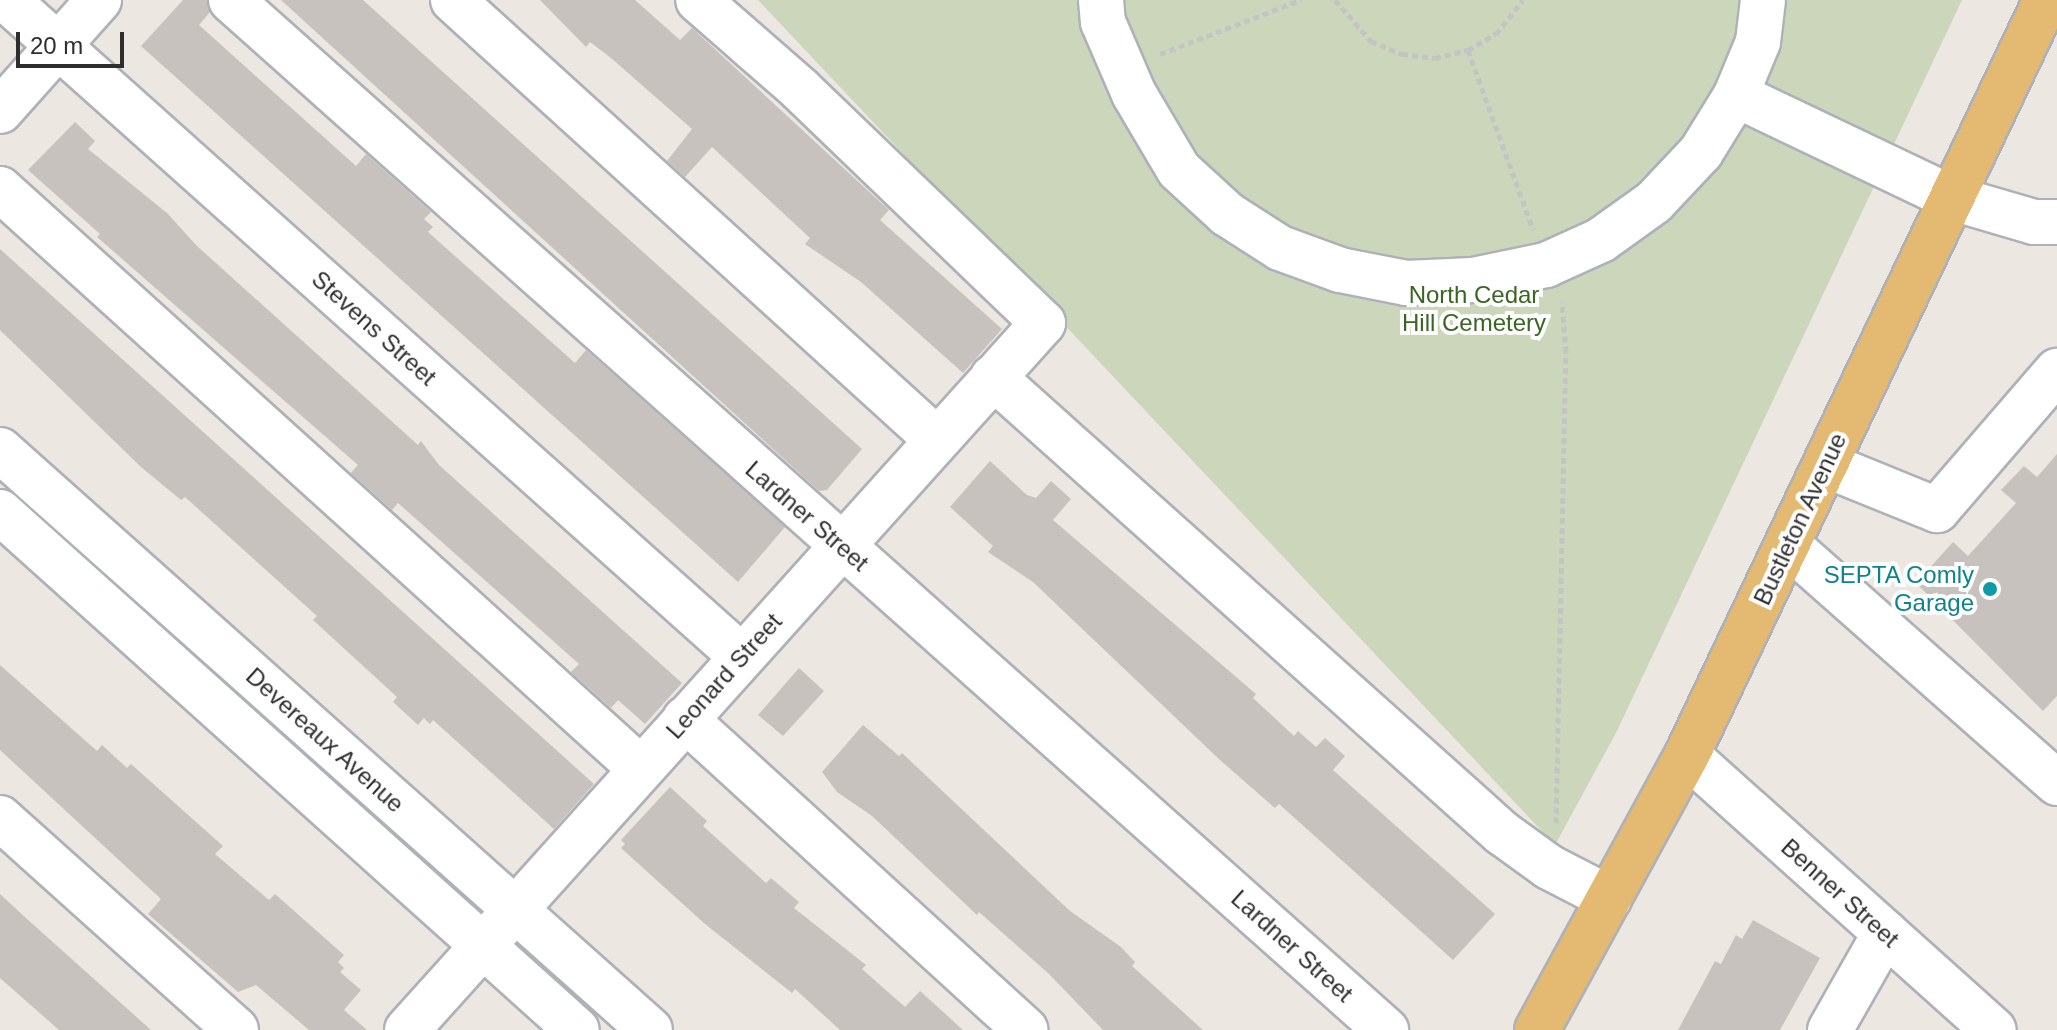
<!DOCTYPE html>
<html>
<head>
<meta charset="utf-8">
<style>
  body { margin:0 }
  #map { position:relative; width:2057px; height:1030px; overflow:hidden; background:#ede7e2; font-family:Helvetica,sans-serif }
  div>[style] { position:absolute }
  .cemetery>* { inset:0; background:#ccd6bb }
  .building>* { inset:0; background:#c7c2bd }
  .path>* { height:5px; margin-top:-2.5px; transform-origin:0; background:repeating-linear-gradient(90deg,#c4c4c4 0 6px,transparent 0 10px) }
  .roads { filter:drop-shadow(2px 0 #aeb2b8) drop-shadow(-2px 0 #aeb2b8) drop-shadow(0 2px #aeb2b8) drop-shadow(0 -2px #aeb2b8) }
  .minor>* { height:44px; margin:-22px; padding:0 22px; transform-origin:22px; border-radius:22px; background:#fff }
  .major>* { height:44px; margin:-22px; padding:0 22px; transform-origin:22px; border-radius:22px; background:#e4b971 }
  .dots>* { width:22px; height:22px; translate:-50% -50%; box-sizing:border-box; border:4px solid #fff; border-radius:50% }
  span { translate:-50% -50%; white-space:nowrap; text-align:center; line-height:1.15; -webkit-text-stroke:8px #fff; paint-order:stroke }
  .park-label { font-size:24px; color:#3a6523 }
  .street-label { font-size:24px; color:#2e2e2e }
  .culture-label { font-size:24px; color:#0d838f }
  .right { translate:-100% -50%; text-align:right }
  .scale { position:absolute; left:16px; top:32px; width:108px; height:36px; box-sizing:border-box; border:4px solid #2e2e2e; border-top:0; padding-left:10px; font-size:24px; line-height:28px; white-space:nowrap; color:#2e2e2e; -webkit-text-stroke:6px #fff; paint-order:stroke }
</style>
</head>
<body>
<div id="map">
  <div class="cemetery">
    <div style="clip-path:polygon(758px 0,1962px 0,1616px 733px,1555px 845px)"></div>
  </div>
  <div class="building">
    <div style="clip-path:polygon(183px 0,207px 0,210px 12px,199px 25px,356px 166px,366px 154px,431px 212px,424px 219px,433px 227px,428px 232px,575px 363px,586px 350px,785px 527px,738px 582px,141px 46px)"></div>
    <div style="clip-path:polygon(281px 0,363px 0,862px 449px,827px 490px,819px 491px)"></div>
    <div style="clip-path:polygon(540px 0,635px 0,680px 40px,692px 28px,889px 210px,880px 220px,1002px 329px,963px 373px,861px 282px,805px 244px,810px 238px,712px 147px,685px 177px,667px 161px,692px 129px,611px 58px,590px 42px,586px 47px)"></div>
    <div style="clip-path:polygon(75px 122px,95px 141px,88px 149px,167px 213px,197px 246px,418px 445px,421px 441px,439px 465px,682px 683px,645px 724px,618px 700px,611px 708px,571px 672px,579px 664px,398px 503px,392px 510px,351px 473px,358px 465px,97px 237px,100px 234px,28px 170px)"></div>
    <div style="clip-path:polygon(0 249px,594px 784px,554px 829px,433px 720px,430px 724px,424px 718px,418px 725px,393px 702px,397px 697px,313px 620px,317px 616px,185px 497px,181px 500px,141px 467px,0 330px)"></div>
    <div style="clip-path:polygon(2057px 454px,2057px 696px,2043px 711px,1916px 583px,1953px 542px,1968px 556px,2016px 503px,2001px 490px,2024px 466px,2037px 477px)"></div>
    <div style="clip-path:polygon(990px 461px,1027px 495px,1036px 498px,1051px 481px,1071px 499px,1053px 520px,1256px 694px,1253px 698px,1294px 736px,1298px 731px,1316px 747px,1325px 738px,1345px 756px,1333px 770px,1495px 914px,1453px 960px,1279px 804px,1275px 808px,1220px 760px,1033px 582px,988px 552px,993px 546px,950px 507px)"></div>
    <div style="clip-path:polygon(0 665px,97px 751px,102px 745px,127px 768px,131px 764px,223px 846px,215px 854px,269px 900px,275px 894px,344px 955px,338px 962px,344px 968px,340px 972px,361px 990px,344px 1010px,367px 1030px,309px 1030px,256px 985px,238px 992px,148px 914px,161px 899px,0 750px)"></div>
    <div style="clip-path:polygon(799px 668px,824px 691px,783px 736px,758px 715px)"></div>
    <div style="clip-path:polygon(863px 725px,899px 756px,902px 753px,1070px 911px,1121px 947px,1135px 962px,1132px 966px,1203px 1030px,1103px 1030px,1049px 974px,979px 912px,977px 915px,872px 816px,837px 792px,822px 772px)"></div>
    <div style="clip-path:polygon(670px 787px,707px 821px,703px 826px,766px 883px,771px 878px,799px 902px,794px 908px,866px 965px,862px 969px,905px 1007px,920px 991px,963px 1030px,840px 1030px,795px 989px,792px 993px,705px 924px,621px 848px,625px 844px,621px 840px)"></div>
    <div style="clip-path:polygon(0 894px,27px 919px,151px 1030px,59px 1030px,0 978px)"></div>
    <div style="clip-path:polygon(1753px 920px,1820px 958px,1780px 1030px,1678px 1030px,1715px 961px,1721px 964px,1736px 935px,1742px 939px)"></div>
  </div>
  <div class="path">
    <div style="left:1335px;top:0;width:55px;rotate:48.7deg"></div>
    <div style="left:1371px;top:41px;width:34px;rotate:23deg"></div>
    <div style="left:1402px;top:54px;width:33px;rotate:7deg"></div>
    <div style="left:1435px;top:58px;width:34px;rotate:-14deg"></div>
    <div style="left:1468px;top:50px;width:32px;rotate:-30deg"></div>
    <div style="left:1496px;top:34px;width:43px;rotate:-51.5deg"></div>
    <div style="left:1468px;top:50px;width:191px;rotate:70.1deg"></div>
    <div style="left:1160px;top:54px;width:151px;rotate:-21deg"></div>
    <div style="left:1556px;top:823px;width:471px;rotate:-88.8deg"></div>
    <div style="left:1566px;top:352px;width:50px;rotate:-94.6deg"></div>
  </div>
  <div class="roads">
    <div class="minor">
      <div style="left:7px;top:0;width:984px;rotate:41.79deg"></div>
      <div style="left:231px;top:0;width:1548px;rotate:41.73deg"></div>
      <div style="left:453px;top:0;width:654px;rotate:42.27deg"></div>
      <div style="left:1101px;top:0;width:22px;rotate:85deg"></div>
      <div style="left:1103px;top:22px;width:78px;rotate:66.7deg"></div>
      <div style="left:1134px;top:94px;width:88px;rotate:59.4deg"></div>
      <div style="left:1179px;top:170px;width:65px;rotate:42.5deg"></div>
      <div style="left:1227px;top:214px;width:63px;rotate:32.7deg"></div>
      <div style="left:1280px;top:248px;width:64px;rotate:20.1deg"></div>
      <div style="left:1340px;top:270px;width:67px;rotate:11.1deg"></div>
      <div style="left:1406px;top:283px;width:67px;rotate:-2.6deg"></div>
      <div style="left:1473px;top:280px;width:75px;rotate:-11.6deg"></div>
      <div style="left:1546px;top:265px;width:60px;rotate:-24.4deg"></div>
      <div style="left:1601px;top:240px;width:65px;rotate:-35.6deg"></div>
      <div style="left:1654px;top:202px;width:69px;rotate:-46.8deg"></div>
      <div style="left:1701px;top:152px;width:67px;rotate:-58.4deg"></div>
      <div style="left:1736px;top:95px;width:57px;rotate:-67.5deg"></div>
      <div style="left:1758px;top:42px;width:42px;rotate:-83.2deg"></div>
      <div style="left:1736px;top:95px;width:239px;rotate:25.5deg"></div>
      <div style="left:1952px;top:198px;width:85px;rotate:16.3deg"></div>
      <div style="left:2034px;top:222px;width:23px"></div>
      <div style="left:0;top:111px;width:149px;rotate:-48.3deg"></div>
      <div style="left:0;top:189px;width:864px;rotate:42.14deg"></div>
      <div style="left:993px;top:377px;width:683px;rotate:41.86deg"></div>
      <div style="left:1502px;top:833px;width:58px;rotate:35.9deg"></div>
      <div style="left:1549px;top:867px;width:68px;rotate:27.3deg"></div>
      <div style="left:0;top:450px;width:871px;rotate:41.74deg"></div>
      <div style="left:1826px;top:465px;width:120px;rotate:22.1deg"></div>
      <div style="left:1937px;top:510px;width:184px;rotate:-49.2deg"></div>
      <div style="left:0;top:512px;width:775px;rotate:41.92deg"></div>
      <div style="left:1788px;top:545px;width:359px;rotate:41.5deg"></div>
      <div style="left:685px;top:719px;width:461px;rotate:42.4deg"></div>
      <div style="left:1687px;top:755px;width:412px;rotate:41.9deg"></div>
      <div style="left:0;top:818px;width:317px;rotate:41.9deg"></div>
      <div style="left:407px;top:1030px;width:951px;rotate:-48.03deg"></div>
      <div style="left:1043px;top:323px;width:337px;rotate:-136.1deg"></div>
      <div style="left:800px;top:89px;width:135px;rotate:-138.9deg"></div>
      <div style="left:1830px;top:1030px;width:112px;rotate:-60.4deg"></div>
    </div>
    <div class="major">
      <div style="left:1537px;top:1030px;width:313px;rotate:-61.4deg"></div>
      <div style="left:1687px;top:755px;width:836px;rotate:-64.57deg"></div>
    </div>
  </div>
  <div class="dots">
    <div style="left:1990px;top:589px;background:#0f9aa8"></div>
  </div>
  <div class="park-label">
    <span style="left:1474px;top:309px">North Cedar<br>Hill Cemetery</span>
  </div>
  <div class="street-label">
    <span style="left:374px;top:328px;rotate:42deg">Stevens Street</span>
    <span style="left:807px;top:516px;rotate:41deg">Lardner Street</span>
    <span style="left:1800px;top:519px;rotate:-65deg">Bustleton Avenue</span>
    <span style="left:724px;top:676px;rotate:-48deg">Leonard Street</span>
    <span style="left:325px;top:740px;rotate:42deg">Devereaux Avenue</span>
    <span style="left:1840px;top:893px;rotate:42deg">Benner Street</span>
    <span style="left:1292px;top:946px;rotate:42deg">Lardner Street</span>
  </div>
  <div class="culture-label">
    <span class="right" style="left:1974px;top:589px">SEPTA Comly<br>Garage</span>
  </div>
  <div class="scale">20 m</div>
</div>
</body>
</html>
